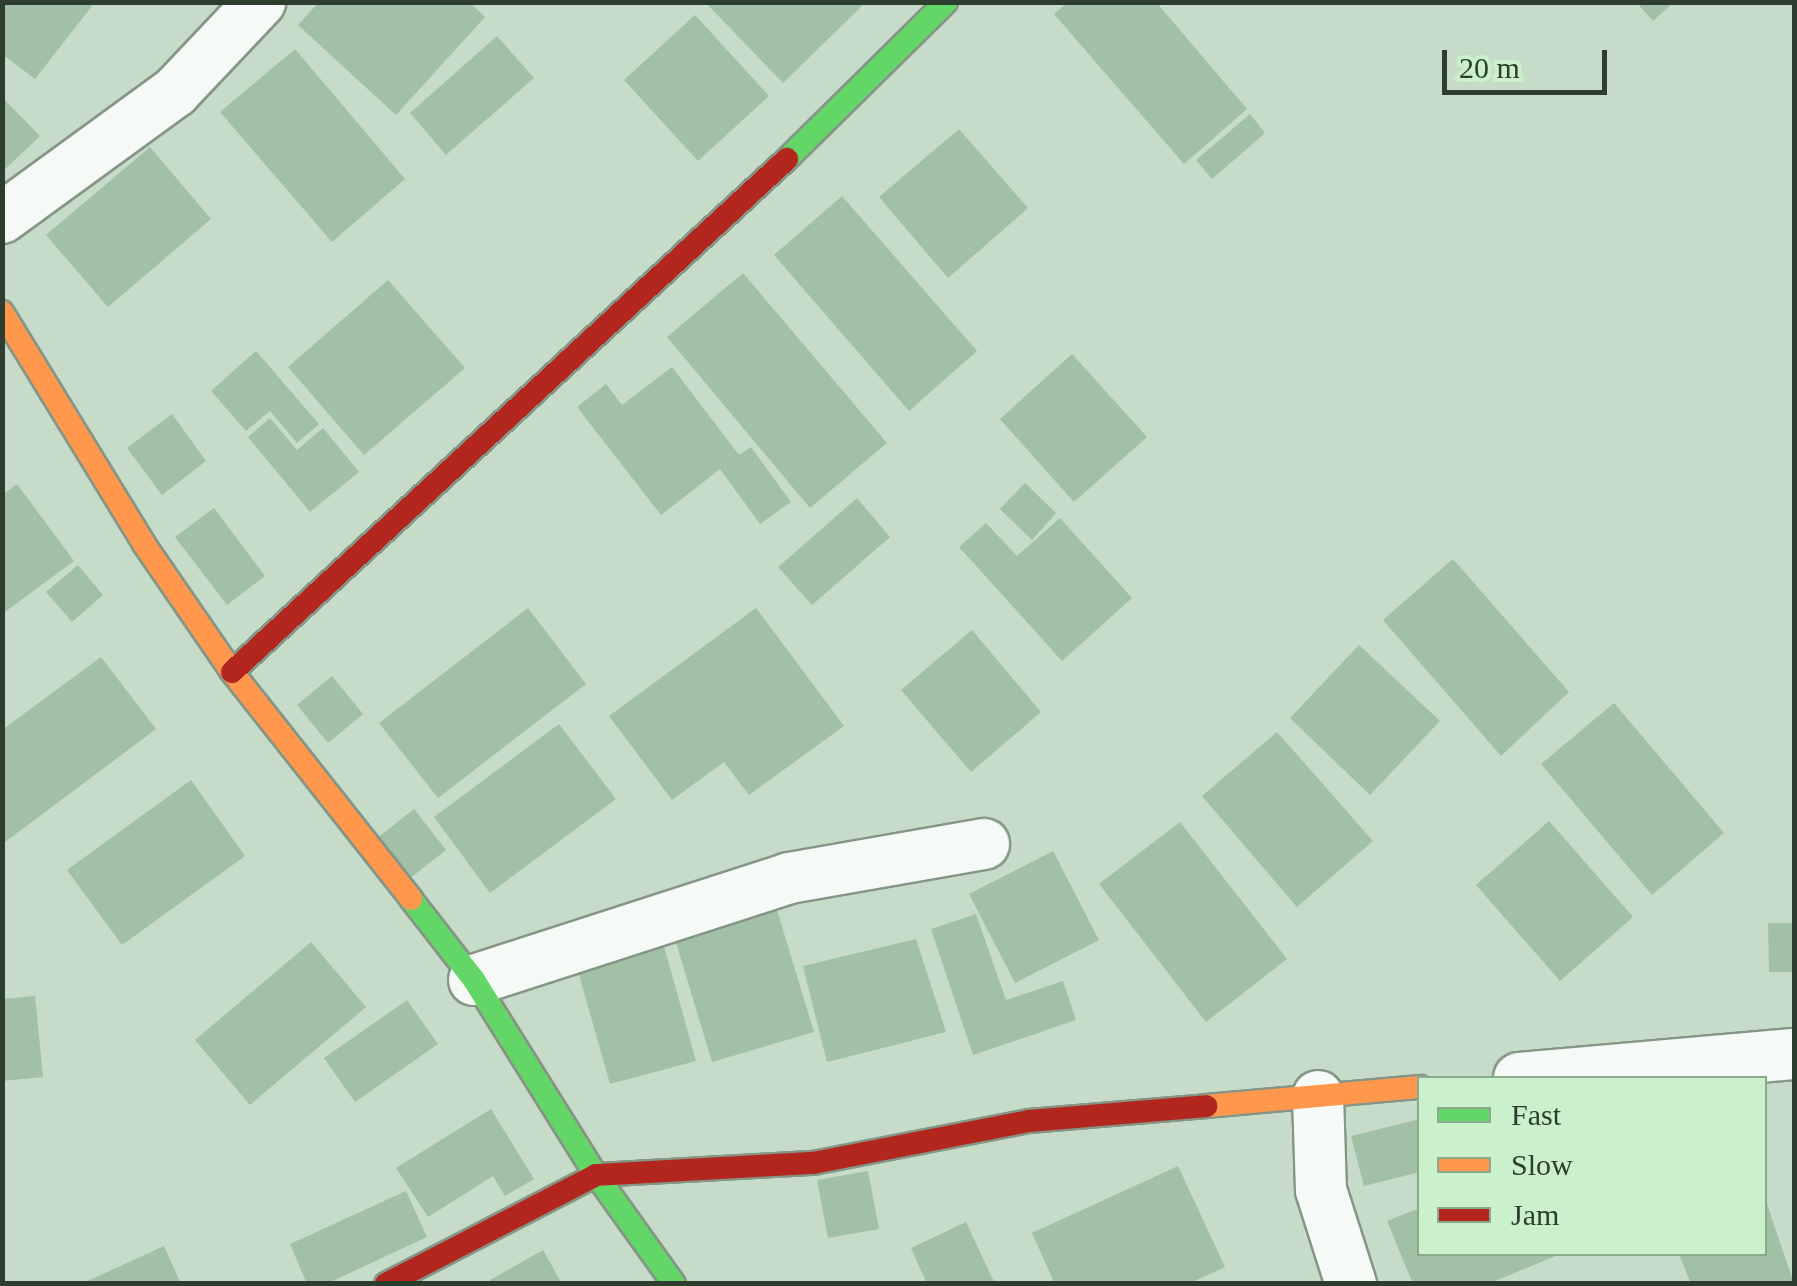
<!DOCTYPE html>
<html>
<head>
<meta charset="utf-8">
<style>
  body { margin:0 }
  #map { position:relative; width:1797px; height:1286px; overflow:hidden; background:#c6dbc8; font-family:Georgia,serif }
  div>[style] { position:absolute }
  .building>* { inset:0; background:#a1c0a5 }
  .roads { filter:drop-shadow(2px 0 #859687) drop-shadow(-2px 0 #859687) drop-shadow(0 2px #859687) drop-shadow(0 -2px #859687) }
  .street>* { height:50px; margin:-25px; padding:0 25px; transform-origin:25px; border-radius:25px; background:#f6faf7 }
  .fast>* { height:22px; margin:-11px; padding:0 11px; transform-origin:11px; border-radius:11px; background:#63d668 }
  .slow>* { height:22px; margin:-11px; padding:0 11px; transform-origin:11px; border-radius:11px; background:#ff974d }
  .jam>* { height:22px; margin:-11px; padding:0 11px; transform-origin:11px; border-radius:11px; background:#b3261e }
  span { translate:-50% -50%; white-space:nowrap; text-align:center; line-height:1.15; -webkit-text-stroke:10px #caf1cc; paint-order:stroke }
  .frame { position:absolute; inset:0; border:5px solid #2d3d2e; pointer-events:none }
  .legend { position:absolute; left:1417px; top:1076px; width:350px; height:180px; box-sizing:border-box; background:#caf1cc; border:2px solid #8ba98d; margin:0; padding:12px 18px; list-style:none; font-size:30px; color:#2d3d2e }
  .legend li { display:flex; align-items:center; gap:20px; height:50px }
  .legend b { width:50px; border:2px solid #8ba98d }
  .scale { position:absolute; left:1442px; top:50px; width:165px; height:45px; box-sizing:border-box; border:5px solid #2d3d2e; border-top:0; padding-left:12px; font-size:30px; line-height:35px; white-space:nowrap; color:#2d3d2e; -webkit-text-stroke:8px #caf1cc; paint-order:stroke }
</style>
</head>
<body>
<div id="map">
  <div class="building">
    <div style="clip-path:polygon(2px 2px,95px 2px,35px 79px,2px 54px)"></div>
    <div style="clip-path:polygon(319px 2px,469px 2px,485px 17px,396px 115px,298px 25px)"></div>
    <div style="clip-path:polygon(705px 2px,866px 2px,783px 83px)"></div>
    <div style="clip-path:polygon(1068px 2px,1156px 2px,1247px 109px,1184px 164px,1054px 14px)"></div>
    <div style="clip-path:polygon(1636px 2px,1674px 2px,1653px 21px)"></div>
    <div style="clip-path:polygon(695px 15px,769px 96px,698px 161px,624px 80px)"></div>
    <div style="clip-path:polygon(497px 36px,534px 78px,446px 155px,410px 113px)"></div>
    <div style="clip-path:polygon(295px 49px,405px 179px,332px 242px,220px 112px)"></div>
    <div style="clip-path:polygon(2px 97px,40px 136px,2px 172px)"></div>
    <div style="clip-path:polygon(1250px 114px,1265px 133px,1212px 179px,1196px 160px)"></div>
    <div style="clip-path:polygon(959px 129px,1028px 208px,948px 278px,879px 197px)"></div>
    <div style="clip-path:polygon(150px 147px,211px 219px,108px 307px,46px 235px)"></div>
    <div style="clip-path:polygon(842px 196px,977px 351px,909px 411px,774px 255px)"></div>
    <div style="clip-path:polygon(743px 273px,887px 443px,810px 508px,667px 337px)"></div>
    <div style="clip-path:polygon(388px 280px,465px 368px,364px 455px,288px 367px)"></div>
    <div style="clip-path:polygon(256px 351px,319px 424px,297px 443px,270px 411px,246px 431px,211px 391px)"></div>
    <div style="clip-path:polygon(1072px 354px,1147px 437px,1074px 502px,1000px 419px)"></div>
    <div style="clip-path:polygon(672px 367px,739px 455px,751px 447px,791px 502px,760px 524px,720px 469px,661px 515px,577px 407px,606px 384px,622px 405px)"></div>
    <div style="clip-path:polygon(172px 414px,206px 461px,162px 495px,127px 448px)"></div>
    <div style="clip-path:polygon(270px 418px,297px 450px,323px 428px,359px 472px,310px 512px,248px 437px)"></div>
    <div style="clip-path:polygon(1025px 483px,1056px 513px,1032px 540px,1000px 509px)"></div>
    <div style="clip-path:polygon(17px 484px,74px 561px,2px 614px,2px 495px)"></div>
    <div style="clip-path:polygon(857px 498px,890px 537px,812px 605px,778px 567px)"></div>
    <div style="clip-path:polygon(214px 508px,265px 576px,227px 605px,175px 537px)"></div>
    <div style="clip-path:polygon(1060px 518px,1132px 598px,1062px 661px,959px 547px,986px 523px,1017px 556px)"></div>
    <div style="clip-path:polygon(1453px 559px,1569px 692px,1501px 756px,1383px 620px)"></div>
    <div style="clip-path:polygon(78px 565px,103px 595px,72px 622px,46px 592px)"></div>
    <div style="clip-path:polygon(528px 608px,586px 684px,438px 798px,379px 723px)"></div>
    <div style="clip-path:polygon(756px 608px,844px 726px,749px 795px,724px 762px,672px 800px,609px 716px)"></div>
    <div style="clip-path:polygon(972px 630px,1041px 712px,971px 772px,901px 690px)"></div>
    <div style="clip-path:polygon(1359px 645px,1440px 721px,1370px 795px,1290px 718px)"></div>
    <div style="clip-path:polygon(101px 657px,156px 729px,5px 842px,2px 730px)"></div>
    <div style="clip-path:polygon(332px 676px,363px 714px,328px 743px,297px 705px)"></div>
    <div style="clip-path:polygon(1614px 703px,1724px 833px,1652px 895px,1541px 764px)"></div>
    <div style="clip-path:polygon(559px 724px,616px 799px,490px 893px,434px 817px)"></div>
    <div style="clip-path:polygon(1277px 732px,1373px 841px,1297px 907px,1202px 796px)"></div>
    <div style="clip-path:polygon(191px 780px,245px 856px,122px 945px,67px 870px)"></div>
    <div style="clip-path:polygon(414px 809px,446px 850px,408px 880px,376px 839px)"></div>
    <div style="clip-path:polygon(1549px 821px,1633px 917px,1560px 981px,1476px 885px)"></div>
    <div style="clip-path:polygon(1180px 822px,1287px 959px,1206px 1022px,1099px 884px)"></div>
    <div style="clip-path:polygon(1053px 851px,1099px 940px,1015px 983px,969px 894px)"></div>
    <div style="clip-path:polygon(770px 887px,814px 1032px,712px 1062px,668px 916px)"></div>
    <div style="clip-path:polygon(976px 914px,1006px 1000px,1063px 981px,1076px 1020px,973px 1055px,931px 929px)"></div>
    <div style="clip-path:polygon(1768px 923px,1794px 923px,1794px 972px,1769px 972px)"></div>
    <div style="clip-path:polygon(660px 932px,696px 1061px,610px 1084px,574px 957px)"></div>
    <div style="clip-path:polygon(916px 939px,946px 1032px,827px 1062px,803px 966px)"></div>
    <div style="clip-path:polygon(311px 942px,366px 1007px,250px 1105px,195px 1040px)"></div>
    <div style="clip-path:polygon(35px 996px,43px 1077px,2px 1081px,2px 999px)"></div>
    <div style="clip-path:polygon(407px 1000px,438px 1044px,355px 1102px,324px 1058px)"></div>
    <div style="clip-path:polygon(491px 1109px,534px 1179px,505px 1196px,493px 1176px,428px 1217px,396px 1168px)"></div>
    <div style="clip-path:polygon(1420px 1119px,1420px 1172px,1364px 1186px,1351px 1136px)"></div>
    <div style="clip-path:polygon(1178px 1166px,1225px 1267px,1188px 1284px,1055px 1284px,1032px 1233px)"></div>
    <div style="clip-path:polygon(868px 1171px,879px 1229px,828px 1238px,817px 1180px)"></div>
    <div style="clip-path:polygon(406px 1191px,427px 1237px,326px 1284px,307px 1284px,290px 1244px)"></div>
    <div style="clip-path:polygon(1765px 1198px,1794px 1284px,1691px 1284px,1679px 1254px,1764px 1254px)"></div>
    <div style="clip-path:polygon(1420px 1208px,1420px 1254px,1560px 1254px,1488px 1284px,1413px 1284px,1387px 1221px)"></div>
    <div style="clip-path:polygon(966px 1222px,995px 1284px,927px 1284px,911px 1248px)"></div>
    <div style="clip-path:polygon(164px 1246px,181px 1284px,81px 1284px)"></div>
    <div style="clip-path:polygon(543px 1250px,562px 1284px,491px 1284px,490px 1280px)"></div>
  </div>
  <div class="roads">
    <div class="street">
      <div style="left:2px;top:218px;width:214px;rotate:-36.1deg"></div>
      <div style="left:175px;top:92px;width:124px;rotate:-46.6deg"></div>
      <div style="left:474px;top:980px;width:331px;rotate:-17.9deg"></div>
      <div style="left:789px;top:878px;width:198px;rotate:-9.9deg"></div>
      <div style="left:1519px;top:1078px;width:276px;rotate:-5deg"></div>
      <div style="left:1318px;top:1096px;width:94px;rotate:88.2deg"></div>
      <div style="left:1321px;top:1190px;width:99px;rotate:72.3deg"></div>
    </div>
    <div class="fast">
      <div style="left:787px;top:159px;width:223px;rotate:-44.6deg"></div>
      <div style="left:411px;top:899px;width:103px;rotate:52.1deg"></div>
      <div style="left:474px;top:980px;width:230px;rotate:58deg"></div>
      <div style="left:596px;top:1175px;width:134px;rotate:54.4deg"></div>
    </div>
    <div class="slow">
      <div style="left:2px;top:312px;width:272px;rotate:58.5deg"></div>
      <div style="left:144px;top:544px;width:155px;rotate:55.5deg"></div>
      <div style="left:232px;top:672px;width:289px;rotate:51.7deg"></div>
      <div style="left:1206px;top:1106px;width:215px;rotate:-5.1deg"></div>
    </div>
    <div class="jam">
      <div style="left:232px;top:672px;width:756px;rotate:-42.75deg"></div>
      <div style="left:386px;top:1284px;width:237px;rotate:-27.4deg"></div>
      <div style="left:596px;top:1175px;width:217px;rotate:-3.2deg"></div>
      <div style="left:813px;top:1163px;width:220px;rotate:-11deg"></div>
      <div style="left:1029px;top:1121px;width:178px;rotate:-4.8deg"></div>
    </div>
  </div>
  <div class="frame"></div>
  <ul class="legend">
  <li><b style="height:12px;background:#63d668"></b>Fast</li>
  <li><b style="height:12px;background:#ff974d"></b>Slow</li>
  <li><b style="height:12px;background:#b3261e"></b>Jam</li>
  </ul>
  <div class="scale">20 m</div>
</div>
</body>
</html>
